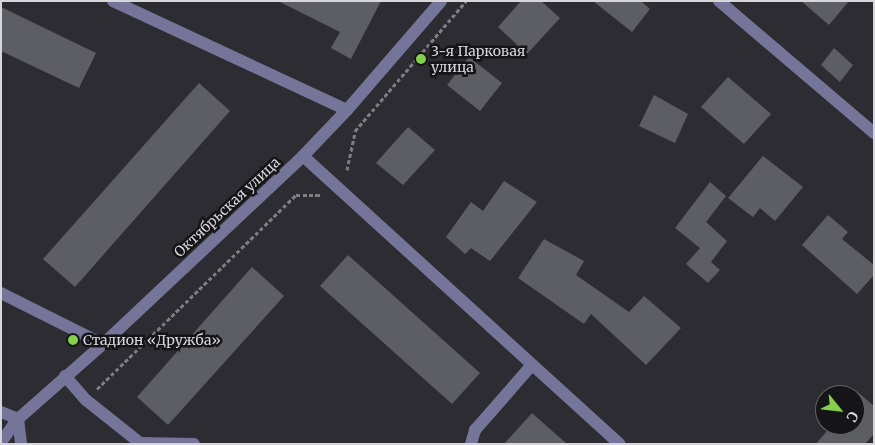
<!DOCTYPE html>
<html>
<head>
<meta charset="utf-8">
<style>
  body { margin:0 }
  #map { position:relative; width:875px; height:445px; overflow:hidden; background:#2c2c32; font-family:Merriweather,serif }
  div>[style] { position:absolute }
  .building>* { inset:0; background:#5d5d64 }
  .path>* { height:3px; margin-top:-1.5px; transform-origin:0; background:repeating-linear-gradient(90deg,#7d7d82 0 4px,transparent 0 6.5px) }
  .minor>* { height:12px; margin:-6px; padding:0 6px; transform-origin:6px; border-radius:6px; background:#757599 }
  .dots>* { width:14px; height:14px; translate:-50% -50%; box-sizing:border-box; border:2px solid #151517; border-radius:50% }
  span { translate:-50% -50%; white-space:nowrap; text-align:center; line-height:1.15; -webkit-text-stroke:5px #151517; paint-order:stroke }
  .poi-label { font-size:14px; color:#d7d7db }
  .left { translate:0 -50%; text-align:left }
  .street-label { font-size:14px; color:#d7d7db }
  .frame { position:absolute; inset:0; border:2px solid #d7d7db; pointer-events:none }
  .north { position:absolute; left:815px; top:385px; width:50px; height:50px; box-sizing:border-box; background:#151517; border:1px solid #636365; border-radius:50%; rotate:119deg; font-size:14px; font-weight:700; line-height:20px; text-align:center; color:#d7d7db }
  .north::after { content:''; display:block; margin:auto; width:18px; height:22px; background:#85cf4c; clip-path:polygon(50% 0,100% 100%,50% 72%,0 100%) }
</style>
</head>
<body>
<div id="map">
  <div class="building">
    <div style="clip-path:polygon(278px 1px,381px 1px,351px 59px,331px 48px,340px 32px)"></div>
    <div style="clip-path:polygon(521px 1px,541px 1px,560px 18px,527px 54px,498px 27px)"></div>
    <div style="clip-path:polygon(593px 1px,641px 1px,650px 9px,632px 32px)"></div>
    <div style="clip-path:polygon(801px 1px,849px 1px,829px 25px)"></div>
    <div style="clip-path:polygon(1px 7px,96px 53px,79px 88px,1px 51px)"></div>
    <div style="clip-path:polygon(834px 48px,853px 65px,840px 82px,821px 65px)"></div>
    <div style="clip-path:polygon(469px 57px,502px 83px,480px 111px,447px 85px)"></div>
    <div style="clip-path:polygon(728px 77px,771px 114px,744px 144px,701px 107px)"></div>
    <div style="clip-path:polygon(199px 83px,230px 111px,75px 287px,43px 259px)"></div>
    <div style="clip-path:polygon(654px 95px,688px 114px,675px 143px,639px 126px)"></div>
    <div style="clip-path:polygon(408px 127px,435px 150px,403px 185px,376px 163px)"></div>
    <div style="clip-path:polygon(763px 156px,803px 187px,775px 221px,760px 208px,753px 217px,728px 198px)"></div>
    <div style="clip-path:polygon(504px 181px,537px 202px,490px 261px,471px 248px,465px 254px,446px 237px,471px 202px,483px 211px)"></div>
    <div style="clip-path:polygon(710px 182px,726px 196px,706px 222px,727px 241px,711px 262px,720px 270px,708px 283px,686px 264px,700px 248px,675px 228px)"></div>
    <div style="clip-path:polygon(828px 215px,848px 232px,842px 239px,874px 265px,874px 275px,857px 294px,802px 245px)"></div>
    <div style="clip-path:polygon(544px 239px,584px 261px,576px 275px,629px 312px,644px 296px,681px 328px,646px 365px,591px 314px,584px 324px,518px 278px)"></div>
    <div style="clip-path:polygon(348px 255px,480px 373px,452px 404px,320px 286px)"></div>
    <div style="clip-path:polygon(252px 267px,284px 296px,168px 425px,137px 397px)"></div>
    <div style="clip-path:polygon(855px 390px,874px 406px,874px 434px,865px 444px,816px 444px,832px 425px,855px 425px)"></div>
    <div style="clip-path:polygon(532px 413px,567px 444px,504px 444px)"></div>
  </div>
  <div class="path">
    <div style="left:347px;top:170px;width:40px;rotate:-78deg"></div>
    <div style="left:355px;top:131px;width:171px;rotate:-49.5deg"></div>
    <div style="left:97px;top:389px;width:278px;rotate:-44.3deg"></div>
    <div style="left:296px;top:195px;width:24px"></div>
  </div>
  <div class="minor">
    <div style="left:113px;top:1px;width:258px;rotate:25deg"></div>
    <div style="left:719px;top:1px;width:204px;rotate:40.4deg"></div>
    <div style="left:303px;top:156px;width:428px;rotate:42.3deg"></div>
    <div style="left:1px;top:293px;width:114px;rotate:26.6deg"></div>
    <div style="left:65px;top:376px;width:32px;rotate:49deg"></div>
    <div style="left:86px;top:400px;width:69px;rotate:38.5deg"></div>
    <div style="left:140px;top:443px;width:54px;rotate:1.1deg"></div>
    <div style="left:1px;top:412px;width:18px;rotate:22deg"></div>
    <div style="left:18px;top:419px;width:25px;rotate:83deg"></div>
    <div style="left:1px;top:442px;width:29px;rotate:-54deg"></div>
    <div style="left:18px;top:419px;width:113px;rotate:-41.4deg"></div>
    <div style="left:103px;top:344px;width:274px;rotate:-43.2deg"></div>
    <div style="left:303px;top:156px;width:64px;rotate:-46.3deg"></div>
    <div style="left:347px;top:110px;width:144px;rotate:-49.2deg"></div>
    <div style="left:471px;top:444px;width:15px;rotate:-74deg"></div>
    <div style="left:475px;top:430px;width:86px;rotate:-48.8deg"></div>
  </div>
  <div class="dots">
    <div style="left:421px;top:59px;background:#85cf4c"></div>
    <div style="left:73px;top:340px;background:#85cf4c"></div>
  </div>
  <div class="poi-label">
    <span class="left" style="left:431px;top:59px">3-я Парковая<br>улица</span>
    <span class="left" style="left:83px;top:340px">Стадион «Дружба»</span>
  </div>
  <div class="street-label">
    <span style="left:227px;top:207px;rotate:-43deg">Октябрьская улица</span>
  </div>
  <div class="frame"></div>
  <div class="north">С</div>
</div>
</body>
</html>
